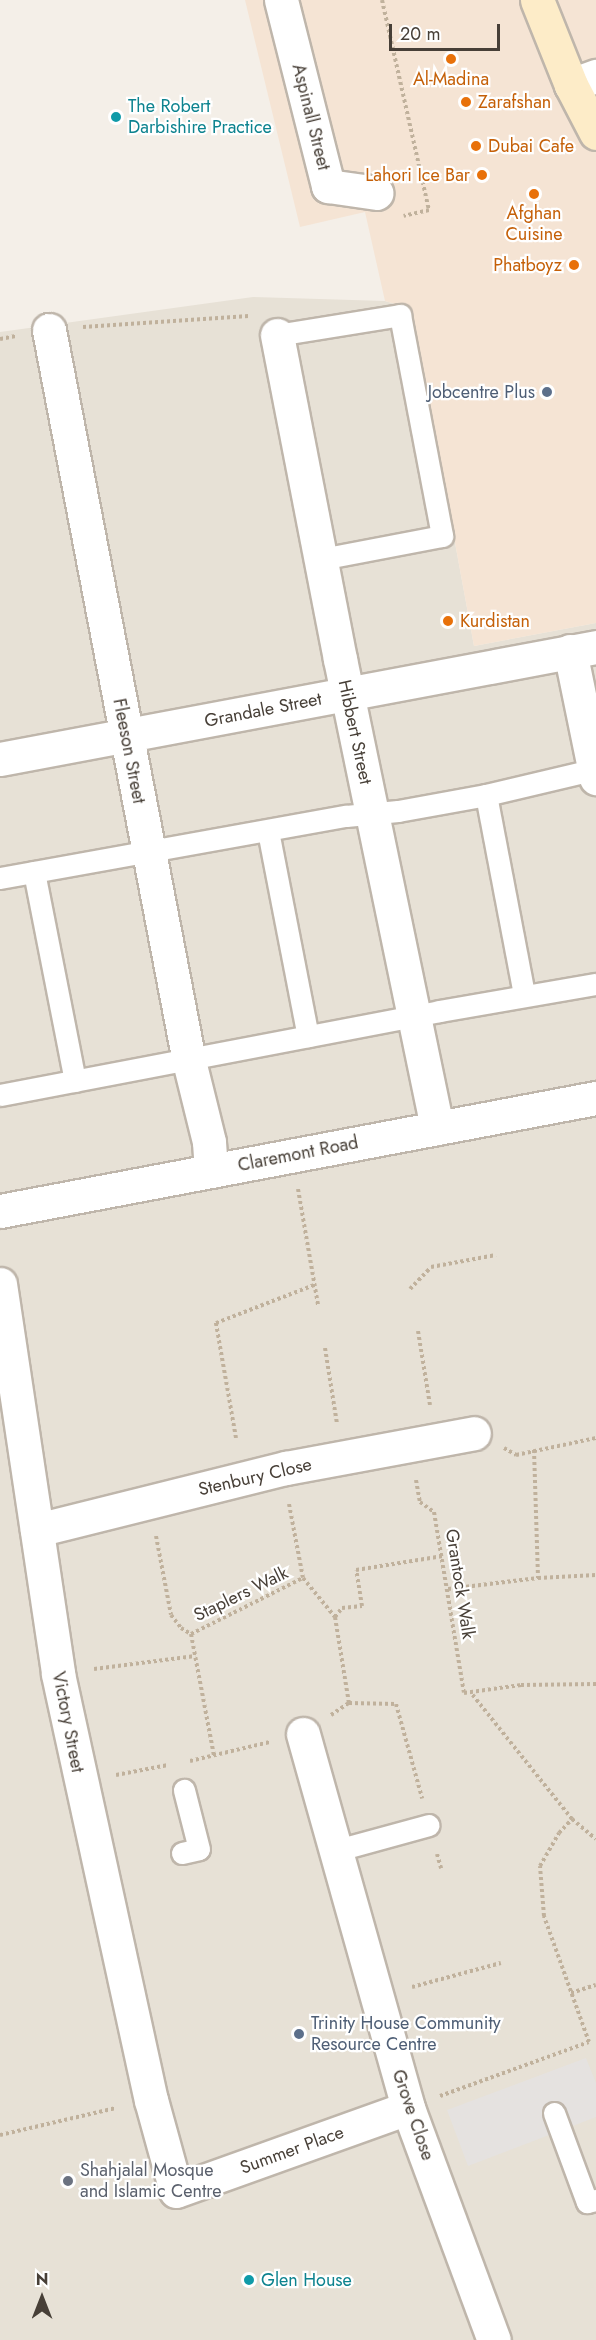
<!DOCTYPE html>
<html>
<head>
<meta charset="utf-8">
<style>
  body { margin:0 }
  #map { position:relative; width:596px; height:2340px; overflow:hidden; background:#f4efe8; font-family:Jost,sans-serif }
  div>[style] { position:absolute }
  .residential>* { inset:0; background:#e7e1d6 }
  .commercial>* { inset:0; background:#f5e4d4 }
  .parking>* { inset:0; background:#e5e2e0 }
  .path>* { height:4px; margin-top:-2px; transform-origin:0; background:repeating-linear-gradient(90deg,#c0b19c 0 3px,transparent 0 6px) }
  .roads { filter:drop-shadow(2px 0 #bfb6ab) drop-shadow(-2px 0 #bfb6ab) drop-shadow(0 2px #bfb6ab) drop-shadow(0 -2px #bfb6ab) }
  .service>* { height:21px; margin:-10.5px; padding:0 10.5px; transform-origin:10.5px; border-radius:10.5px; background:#fff }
  .minor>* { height:33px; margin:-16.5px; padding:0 16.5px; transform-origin:16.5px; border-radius:16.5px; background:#fff }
  .secondary>* { height:33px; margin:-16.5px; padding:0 16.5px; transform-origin:16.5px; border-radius:16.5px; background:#fdecc8 }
  .dots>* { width:16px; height:16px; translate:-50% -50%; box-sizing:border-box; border:3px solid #fff; border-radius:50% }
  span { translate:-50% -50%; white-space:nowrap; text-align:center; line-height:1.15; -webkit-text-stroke:4.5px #fff; paint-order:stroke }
  .food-label { font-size:18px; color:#c56008 }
  .left { translate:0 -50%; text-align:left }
  .right { translate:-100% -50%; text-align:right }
  .culture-label { font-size:18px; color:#0d838f }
  .street-label { font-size:18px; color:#473f37 }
  .service-label { font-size:18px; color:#4e5e75 }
  .worship-label { font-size:18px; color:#5b616d }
  .north { position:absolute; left:12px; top:2268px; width:60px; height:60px; -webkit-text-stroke:4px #fff; paint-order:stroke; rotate:0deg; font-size:16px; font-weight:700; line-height:24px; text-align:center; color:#473f37 }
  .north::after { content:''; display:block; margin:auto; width:21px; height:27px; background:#473f37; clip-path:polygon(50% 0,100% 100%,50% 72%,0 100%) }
  .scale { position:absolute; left:389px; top:24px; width:111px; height:27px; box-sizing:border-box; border:3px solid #473f37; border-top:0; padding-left:8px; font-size:18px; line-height:21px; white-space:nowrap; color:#473f37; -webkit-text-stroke:4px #fff; paint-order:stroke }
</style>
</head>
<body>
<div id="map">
  <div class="residential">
    <div style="clip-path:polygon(253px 297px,385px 301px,412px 309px,474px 646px,596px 623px,596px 2340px,0 2340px,0 332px)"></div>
  </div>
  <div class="commercial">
    <div style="clip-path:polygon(245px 0,596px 0,596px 623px,474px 646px,412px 309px,385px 301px,365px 212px,300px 227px)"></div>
  </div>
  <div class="parking">
    <div style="clip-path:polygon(586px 2058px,596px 2083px,596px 2117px,468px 2166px,447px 2110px)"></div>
  </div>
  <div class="path">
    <div style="left:382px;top:0;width:215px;rotate:77.4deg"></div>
    <div style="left:429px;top:210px;width:26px;rotate:167deg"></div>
    <div style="left:83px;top:327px;width:166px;rotate:-3.8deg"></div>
    <div style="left:0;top:339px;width:16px;rotate:-11deg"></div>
    <div style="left:298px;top:1189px;width:118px;rotate:80.2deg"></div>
    <div style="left:410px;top:1289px;width:30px;rotate:-46deg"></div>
    <div style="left:431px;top:1267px;width:66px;rotate:-10.5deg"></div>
    <div style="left:418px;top:1331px;width:75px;rotate:80.8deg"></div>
    <div style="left:325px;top:1348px;width:77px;rotate:81deg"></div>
    <div style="left:236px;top:1438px;width:117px;rotate:-99.9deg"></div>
    <div style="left:216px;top:1323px;width:105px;rotate:-21.2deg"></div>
    <div style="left:504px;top:1448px;width:14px;rotate:30deg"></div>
    <div style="left:516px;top:1455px;width:82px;rotate:-12deg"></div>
    <div style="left:534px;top:1450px;width:128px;rotate:88.2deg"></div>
    <div style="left:416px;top:1480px;width:22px;rotate:80deg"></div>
    <div style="left:420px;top:1502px;width:17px;rotate:36deg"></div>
    <div style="left:434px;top:1512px;width:183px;rotate:80.6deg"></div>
    <div style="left:464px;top:1693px;width:58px;rotate:-8deg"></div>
    <div style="left:521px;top:1685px;width:75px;rotate:-0.8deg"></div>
    <div style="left:289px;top:1504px;width:75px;rotate:79.3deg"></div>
    <div style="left:303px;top:1578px;width:50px;rotate:50.6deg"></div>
    <div style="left:335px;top:1617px;width:87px;rotate:80.8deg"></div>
    <div style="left:156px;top:1536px;width:80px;rotate:79.2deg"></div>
    <div style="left:171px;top:1615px;width:16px;rotate:52deg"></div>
    <div style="left:181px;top:1628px;width:12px;rotate:31deg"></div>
    <div style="left:191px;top:1634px;width:124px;rotate:79.3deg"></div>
    <div style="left:448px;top:1589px;width:91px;rotate:-7deg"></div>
    <div style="left:538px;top:1578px;width:58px;rotate:-3deg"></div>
    <div style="left:335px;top:1617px;width:11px;rotate:-52deg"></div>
    <div style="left:342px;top:1608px;width:20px;rotate:-6deg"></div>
    <div style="left:362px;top:1606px;width:36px;rotate:-99deg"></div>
    <div style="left:356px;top:1570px;width:88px;rotate:-9.1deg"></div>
    <div style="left:191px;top:1634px;width:125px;rotate:-26.6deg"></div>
    <div style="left:94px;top:1669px;width:102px;rotate:-7.3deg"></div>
    <div style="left:331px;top:1715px;width:22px;rotate:-34deg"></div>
    <div style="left:349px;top:1703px;width:47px;rotate:1.2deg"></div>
    <div style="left:396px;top:1704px;width:98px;rotate:74.5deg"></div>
    <div style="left:190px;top:1761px;width:82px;rotate:-13.4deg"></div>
    <div style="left:116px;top:1775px;width:53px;rotate:-10.9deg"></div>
    <div style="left:572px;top:1819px;width:31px;rotate:40deg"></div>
    <div style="left:437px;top:1854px;width:15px;rotate:74deg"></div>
    <div style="left:412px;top:1987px;width:92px;rotate:-15.1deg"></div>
    <div style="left:571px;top:1993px;width:26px;rotate:-18deg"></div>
    <div style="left:440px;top:2096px;width:158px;rotate:-19.9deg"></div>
    <div style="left:589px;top:2042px;width:134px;rotate:-109.7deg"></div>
    <div style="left:544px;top:1916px;width:50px;rotate:-94.6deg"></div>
    <div style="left:540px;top:1866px;width:38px;rotate:-60deg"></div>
    <div style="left:559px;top:1833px;width:19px;rotate:-47deg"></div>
    <div style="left:572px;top:1819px;width:161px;rotate:-128.7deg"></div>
    <div style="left:0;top:2135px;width:119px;rotate:-13.1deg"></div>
  </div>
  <div class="roads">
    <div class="service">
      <div style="left:277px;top:335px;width:125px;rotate:-9.2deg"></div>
      <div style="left:400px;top:315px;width:225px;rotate:79.2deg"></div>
      <div style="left:442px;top:536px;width:123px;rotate:169.2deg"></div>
      <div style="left:486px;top:795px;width:204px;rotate:79.2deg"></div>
      <div style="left:268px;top:831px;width:209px;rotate:79deg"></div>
      <div style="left:34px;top:872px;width:213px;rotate:78.9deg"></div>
      <div style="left:0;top:878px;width:352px;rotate:-10.2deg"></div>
      <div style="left:346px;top:816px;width:52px;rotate:-5.5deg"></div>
      <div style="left:398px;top:811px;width:89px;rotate:-10.3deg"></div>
      <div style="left:486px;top:795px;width:113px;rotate:-13.3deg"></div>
      <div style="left:0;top:1095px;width:447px;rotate:-10.8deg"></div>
      <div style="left:439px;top:1011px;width:159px;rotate:-9.8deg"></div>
      <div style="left:334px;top:1851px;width:98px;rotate:-15.3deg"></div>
      <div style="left:182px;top:1853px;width:17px;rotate:-13deg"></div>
      <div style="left:199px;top:1849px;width:61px;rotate:-104.3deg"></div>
      <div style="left:554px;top:2113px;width:95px;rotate:69.7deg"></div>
      <div style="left:587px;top:2202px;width:9px;rotate:-13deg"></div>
    </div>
    <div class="minor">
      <div style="left:281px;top:0;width:192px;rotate:75.8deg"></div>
      <div style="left:328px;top:186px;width:49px;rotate:8.1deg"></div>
      <div style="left:571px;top:85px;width:27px;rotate:-20deg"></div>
      <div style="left:49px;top:330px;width:744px;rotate:79.16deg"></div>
      <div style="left:189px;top:1061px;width:83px;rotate:76.1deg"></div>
      <div style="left:209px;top:1142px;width:29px;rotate:86deg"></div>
      <div style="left:277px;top:335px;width:330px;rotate:79deg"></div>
      <div style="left:340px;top:659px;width:479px;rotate:78.3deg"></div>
      <div style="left:570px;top:651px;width:130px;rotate:78.4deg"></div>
      <div style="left:0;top:759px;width:606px;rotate:-10.64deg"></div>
      <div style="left:0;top:1211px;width:607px;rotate:-10.74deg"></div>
      <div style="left:0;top:1284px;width:394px;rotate:81.5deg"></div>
      <div style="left:58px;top:1674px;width:436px;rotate:77.7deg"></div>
      <div style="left:151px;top:2100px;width:94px;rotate:74.6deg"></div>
      <div style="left:176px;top:2191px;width:246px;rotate:-19.7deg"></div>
      <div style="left:37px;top:1530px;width:257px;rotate:-14deg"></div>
      <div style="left:286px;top:1468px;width:191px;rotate:-10.5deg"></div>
      <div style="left:303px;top:1734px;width:388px;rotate:74.3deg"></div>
      <div style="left:408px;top:2108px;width:247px;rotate:69.7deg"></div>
    </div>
    <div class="secondary">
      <div style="left:537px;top:0;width:92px;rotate:68.2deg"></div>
      <div style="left:571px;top:85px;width:54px;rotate:62.5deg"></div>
    </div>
  </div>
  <div class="dots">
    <div style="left:451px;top:59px;background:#e8710a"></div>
    <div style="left:466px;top:102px;background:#e8710a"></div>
    <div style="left:116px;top:117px;background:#0f9aa8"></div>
    <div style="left:476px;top:146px;background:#e8710a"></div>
    <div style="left:482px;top:175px;background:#e8710a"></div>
    <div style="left:534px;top:194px;background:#e8710a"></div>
    <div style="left:574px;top:265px;background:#e8710a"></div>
    <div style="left:547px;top:392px;background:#5c6f8a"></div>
    <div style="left:448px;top:621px;background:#e8710a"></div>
    <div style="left:299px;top:2034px;background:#5c6f8a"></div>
    <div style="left:68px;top:2181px;background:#6b7280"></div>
    <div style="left:249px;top:2280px;background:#0f9aa8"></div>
  </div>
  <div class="food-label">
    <span style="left:451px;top:79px">Al-Madina</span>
    <span class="left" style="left:478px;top:102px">Zarafshan</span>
    <span class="left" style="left:488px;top:146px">Dubai Cafe</span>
    <span class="right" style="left:470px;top:175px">Lahori Ice Bar</span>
    <span style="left:534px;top:224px">Afghan<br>Cuisine</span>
    <span class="right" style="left:562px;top:265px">Phatboyz</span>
    <span class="left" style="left:460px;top:621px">Kurdistan</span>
  </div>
  <div class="culture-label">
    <span class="left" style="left:128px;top:117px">The Robert<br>Darbishire Practice</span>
    <span class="left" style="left:261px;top:2280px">Glen House</span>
  </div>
  <div class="street-label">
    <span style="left:311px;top:117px;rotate:76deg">Aspinall Street</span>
    <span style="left:263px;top:710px;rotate:-11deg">Grandale Street</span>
    <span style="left:355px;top:732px;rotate:78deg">Hibbert Street</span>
    <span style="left:129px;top:751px;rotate:79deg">Fleeson Street</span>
    <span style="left:298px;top:1154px;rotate:-11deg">Claremont Road</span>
    <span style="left:255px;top:1477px;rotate:-13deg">Stenbury Close</span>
    <span style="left:460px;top:1584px;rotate:81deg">Grantock Walk</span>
    <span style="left:241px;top:1594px;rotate:-26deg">Staplers Walk</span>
    <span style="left:68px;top:1722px;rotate:79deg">Victory Street</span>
    <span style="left:413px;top:2115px;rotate:71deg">Grove Close</span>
    <span style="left:292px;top:2150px;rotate:-20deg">Summer Place</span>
  </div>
  <div class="service-label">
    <span class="right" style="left:535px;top:392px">Jobcentre Plus</span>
    <span class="left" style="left:311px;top:2034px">Trinity House Community<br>Resource Centre</span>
  </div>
  <div class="worship-label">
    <span class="left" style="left:80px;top:2181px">Shahjalal Mosque<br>and Islamic Centre</span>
  </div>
  <div class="north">N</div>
  <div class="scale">20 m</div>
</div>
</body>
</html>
